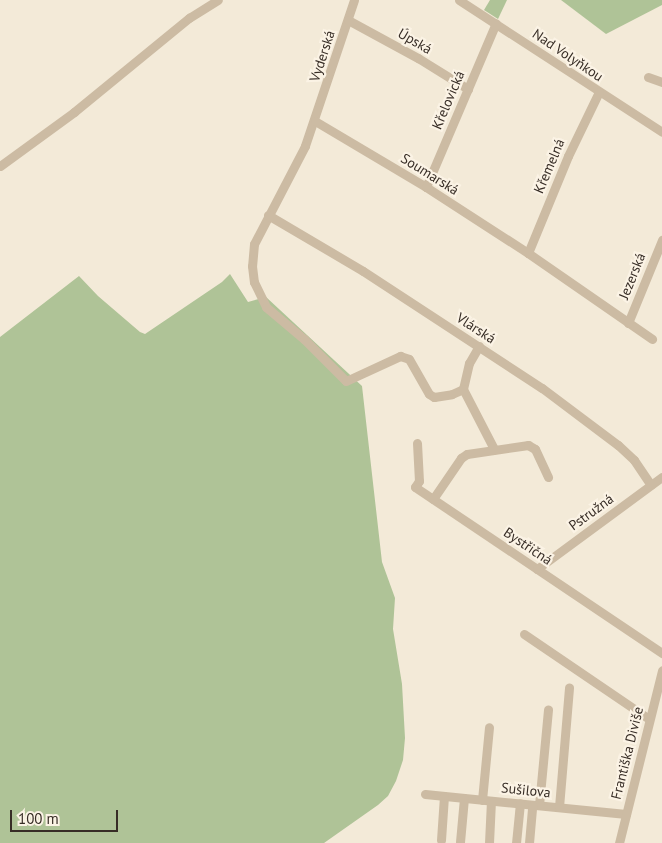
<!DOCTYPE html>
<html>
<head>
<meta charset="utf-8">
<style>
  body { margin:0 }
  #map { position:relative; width:662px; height:843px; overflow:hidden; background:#f3ead8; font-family:"PT Sans",sans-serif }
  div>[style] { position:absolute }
  .green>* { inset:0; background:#afc397 }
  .minor>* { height:9px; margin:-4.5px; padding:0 4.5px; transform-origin:4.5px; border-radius:4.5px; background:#ccbba3 }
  span { translate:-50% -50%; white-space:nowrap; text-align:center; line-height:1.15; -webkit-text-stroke:4.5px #fbf3e5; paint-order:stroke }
  .street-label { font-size:14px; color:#372d26 }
  .scale { position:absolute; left:10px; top:810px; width:108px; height:22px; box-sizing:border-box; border:2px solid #372d26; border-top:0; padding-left:6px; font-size:15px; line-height:18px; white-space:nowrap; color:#372d26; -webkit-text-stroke:4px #fbf3e5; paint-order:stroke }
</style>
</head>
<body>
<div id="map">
  <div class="green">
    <div style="clip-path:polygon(490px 0,507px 0,498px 19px,484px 10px)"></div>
    <div style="clip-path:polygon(561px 0,662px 0,662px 5px,606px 34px)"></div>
    <div style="clip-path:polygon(230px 274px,248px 302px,266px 297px,362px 386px,382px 562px,395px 598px,393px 629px,402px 684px,405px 738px,403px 760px,396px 781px,388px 796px,378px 805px,324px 843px,0 843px,0 337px,79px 276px,98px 296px,140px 332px,145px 334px,222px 282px)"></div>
  </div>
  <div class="minor">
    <div style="left:354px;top:0;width:154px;rotate:108.6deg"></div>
    <div style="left:305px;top:146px;width:110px;rotate:117.5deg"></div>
    <div style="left:254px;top:244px;width:22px;rotate:95deg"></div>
    <div style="left:252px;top:266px;width:16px;rotate:83deg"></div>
    <div style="left:254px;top:282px;width:28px;rotate:64deg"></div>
    <div style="left:266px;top:307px;width:50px;rotate:40.1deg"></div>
    <div style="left:304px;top:339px;width:59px;rotate:45deg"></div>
    <div style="left:346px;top:381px;width:60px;rotate:-24.8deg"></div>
    <div style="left:400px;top:356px;width:9px;rotate:18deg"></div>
    <div style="left:409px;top:359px;width:40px;rotate:60.3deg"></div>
    <div style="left:429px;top:394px;width:6px;rotate:31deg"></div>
    <div style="left:434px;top:397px;width:18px;rotate:-9deg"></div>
    <div style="left:452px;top:394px;width:12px;rotate:-24deg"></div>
    <div style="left:459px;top:0;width:242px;rotate:33deg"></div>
    <div style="left:348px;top:20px;width:80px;rotate:28.5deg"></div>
    <div style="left:418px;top:58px;width:59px;rotate:31.8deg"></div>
    <div style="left:648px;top:77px;width:15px;rotate:20deg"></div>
    <div style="left:315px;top:121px;width:129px;rotate:30.7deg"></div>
    <div style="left:426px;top:187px;width:121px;rotate:32.9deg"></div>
    <div style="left:528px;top:253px;width:151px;rotate:34.7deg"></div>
    <div style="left:0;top:166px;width:92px;rotate:-36.1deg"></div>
    <div style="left:74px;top:112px;width:149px;rotate:-39.3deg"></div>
    <div style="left:189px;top:18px;width:34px;rotate:-32deg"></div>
    <div style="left:426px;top:187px;width:178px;rotate:-66.9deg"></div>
    <div style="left:268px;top:215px;width:110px;rotate:30.5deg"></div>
    <div style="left:363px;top:271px;width:214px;rotate:33.2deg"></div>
    <div style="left:542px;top:388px;width:95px;rotate:36.9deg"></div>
    <div style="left:618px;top:445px;width:22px;rotate:43deg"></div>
    <div style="left:634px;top:460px;width:30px;rotate:56deg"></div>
    <div style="left:528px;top:253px;width:105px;rotate:-67.6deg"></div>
    <div style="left:568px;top:156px;width:71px;rotate:-64.2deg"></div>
    <div style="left:628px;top:323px;width:90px;rotate:-67.7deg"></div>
    <div style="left:479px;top:346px;width:20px;rotate:120deg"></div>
    <div style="left:469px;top:363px;width:27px;rotate:103deg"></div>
    <div style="left:463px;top:389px;width:68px;rotate:62.7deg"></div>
    <div style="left:417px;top:443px;width:38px;rotate:87deg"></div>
    <div style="left:419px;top:481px;width:7px;rotate:124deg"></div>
    <div style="left:415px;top:487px;width:298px;rotate:33.9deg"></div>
    <div style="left:433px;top:499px;width:50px;rotate:-55.7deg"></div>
    <div style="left:461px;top:458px;width:7px;rotate:-34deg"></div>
    <div style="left:467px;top:454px;width:62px;rotate:-8.4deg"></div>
    <div style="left:528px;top:445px;width:8px;rotate:30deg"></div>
    <div style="left:535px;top:449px;width:31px;rotate:65deg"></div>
    <div style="left:537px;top:569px;width:155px;rotate:-36.4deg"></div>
    <div style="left:524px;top:634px;width:151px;rotate:34.2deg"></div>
    <div style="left:425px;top:794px;width:202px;rotate:5.7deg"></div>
    <div style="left:482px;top:800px;width:73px;rotate:-84.5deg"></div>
    <div style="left:539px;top:805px;width:96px;rotate:-84.6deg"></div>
    <div style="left:559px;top:807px;width:120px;rotate:-85.2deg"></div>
    <div style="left:441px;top:840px;width:44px;rotate:-86.1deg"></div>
    <div style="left:460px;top:842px;width:44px;rotate:-84.8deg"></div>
    <div style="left:489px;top:843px;width:42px;rotate:-87.3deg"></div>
    <div style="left:516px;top:843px;width:40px;rotate:-84.3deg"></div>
    <div style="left:529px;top:843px;width:38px;rotate:-85deg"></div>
    <div style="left:619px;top:843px;width:178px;rotate:-76deg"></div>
  </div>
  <div class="street-label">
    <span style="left:415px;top:41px;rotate:30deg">Úpská</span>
    <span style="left:568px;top:55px;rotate:34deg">Nad Volyňkou</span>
    <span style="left:322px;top:56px;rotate:-72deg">Vyderská</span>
    <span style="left:448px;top:100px;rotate:-67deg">Křelovická</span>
    <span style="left:549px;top:166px;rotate:-67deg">Křemelná</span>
    <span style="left:430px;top:174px;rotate:32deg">Soumarská</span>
    <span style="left:632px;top:276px;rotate:-68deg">Jezerská</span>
    <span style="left:476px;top:328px;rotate:33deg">Vlárská</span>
    <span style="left:591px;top:512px;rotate:-36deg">Pstružná</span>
    <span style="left:528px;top:546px;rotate:34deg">Bystřičná</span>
    <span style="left:627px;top:753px;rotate:-76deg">Františka Diviše</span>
    <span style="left:526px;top:790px;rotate:6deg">Sušilova</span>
  </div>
  <div class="scale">100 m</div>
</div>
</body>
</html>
